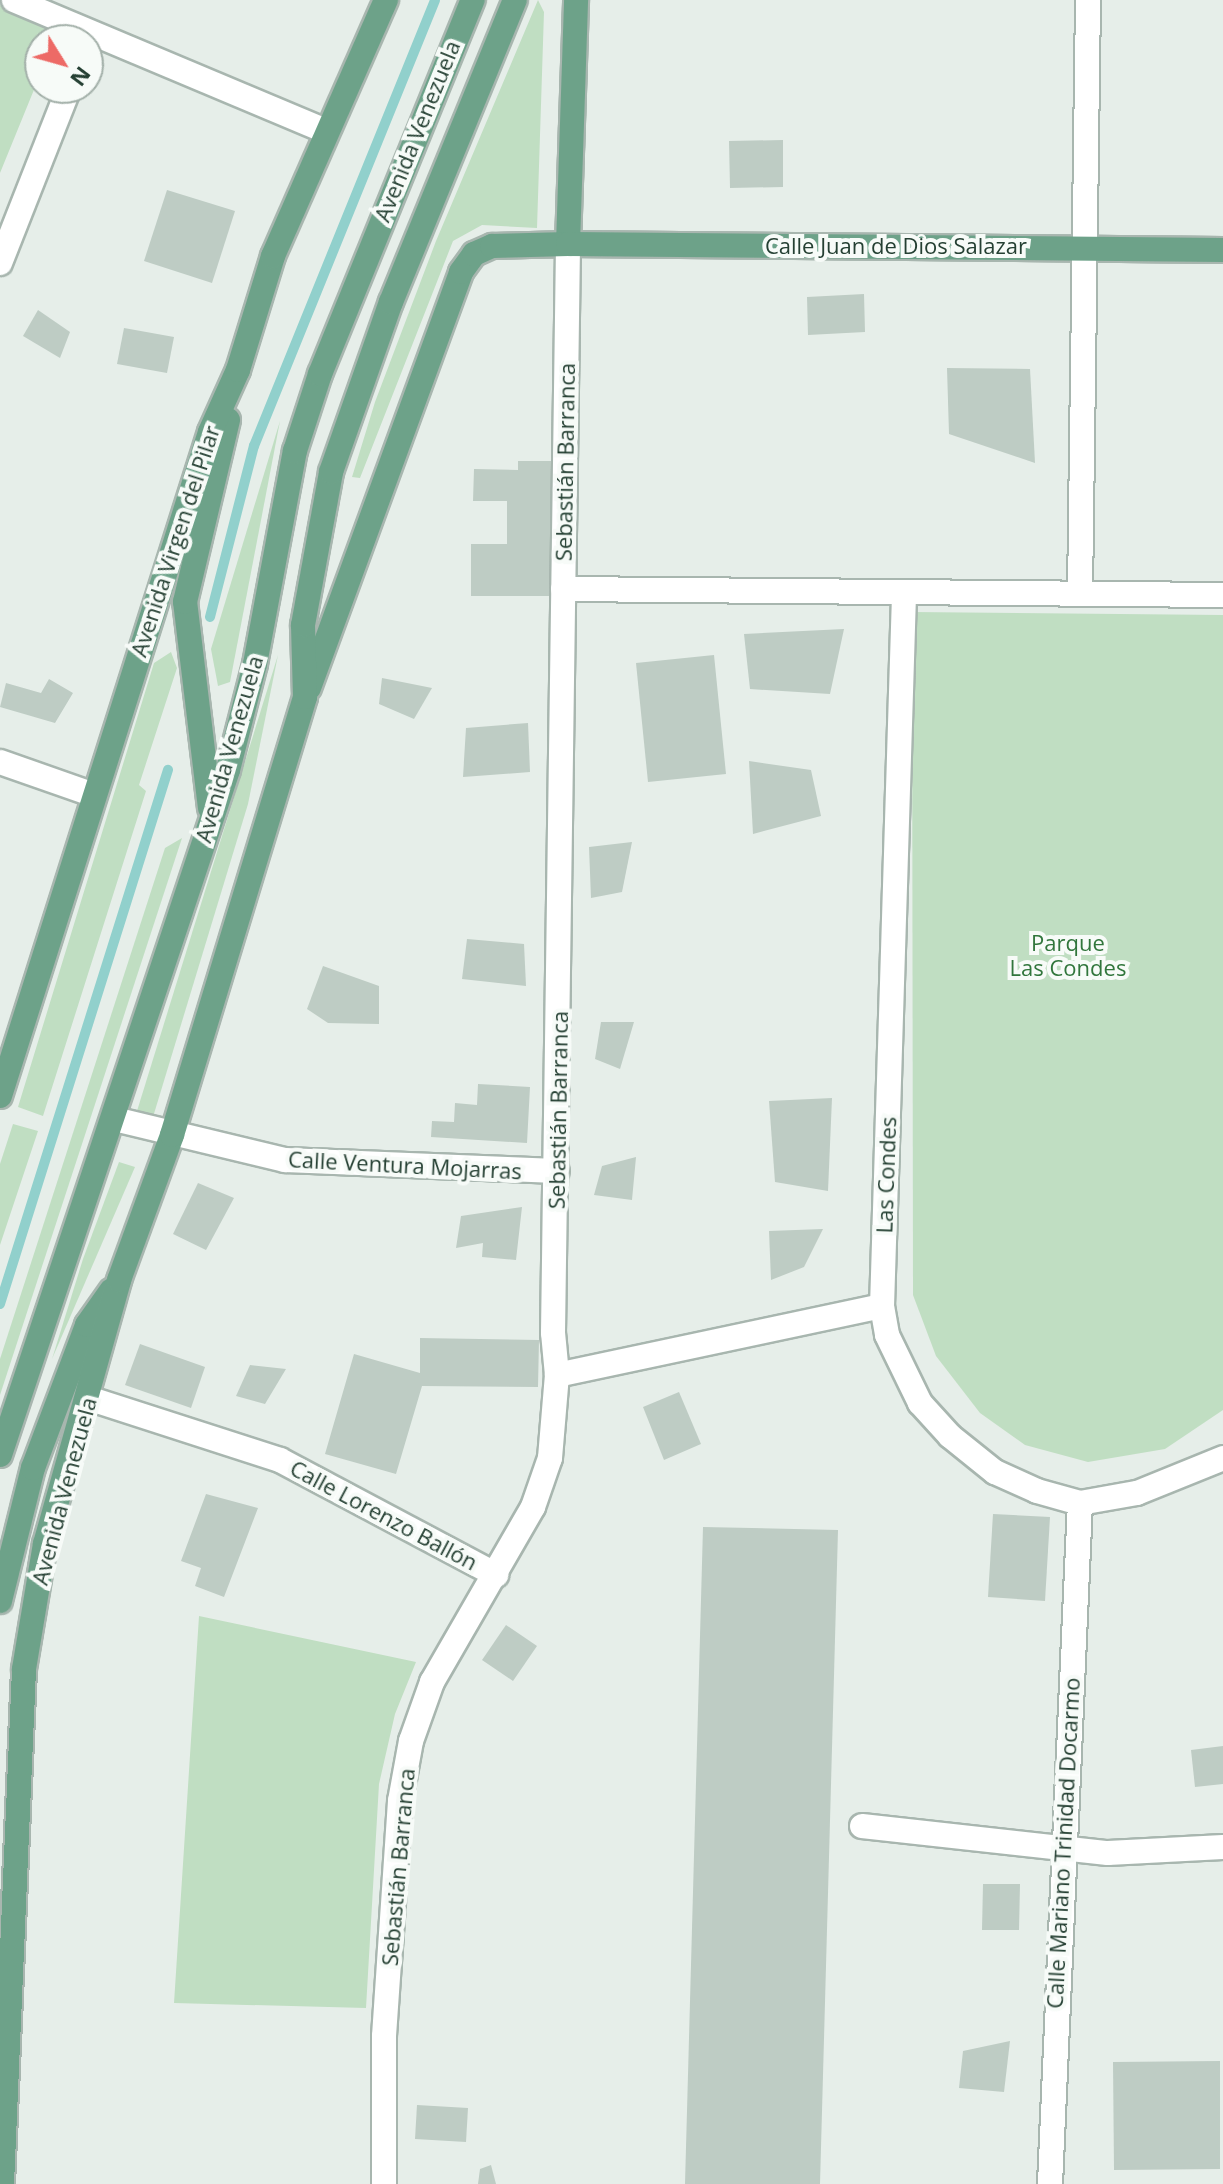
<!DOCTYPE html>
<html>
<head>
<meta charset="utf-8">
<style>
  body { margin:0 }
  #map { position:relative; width:1223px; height:2184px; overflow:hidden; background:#e6eee9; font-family:"Open Sans",sans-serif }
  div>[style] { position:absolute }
  .green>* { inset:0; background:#c0dec2 }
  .stream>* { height:10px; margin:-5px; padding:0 5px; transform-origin:5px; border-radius:5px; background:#91d0cc }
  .building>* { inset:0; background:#beccc4 }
  .roads { filter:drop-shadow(2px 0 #a8b6af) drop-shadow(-2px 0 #a8b6af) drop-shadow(0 2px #a8b6af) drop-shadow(0 -2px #a8b6af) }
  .minor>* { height:24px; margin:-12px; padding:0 12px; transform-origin:12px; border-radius:12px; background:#fff }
  .major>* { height:24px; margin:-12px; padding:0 12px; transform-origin:12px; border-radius:12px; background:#6da289 }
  span { translate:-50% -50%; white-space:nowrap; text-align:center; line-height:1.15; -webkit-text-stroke:8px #f7fbf8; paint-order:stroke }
  .street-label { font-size:22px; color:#254033 }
  .park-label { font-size:22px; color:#31763c }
  .north { position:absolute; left:24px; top:24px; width:80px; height:80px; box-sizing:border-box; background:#f7fbf8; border:2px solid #a3b0a9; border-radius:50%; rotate:127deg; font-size:22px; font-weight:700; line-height:32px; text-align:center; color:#254033 }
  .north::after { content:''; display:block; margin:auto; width:28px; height:36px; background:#ed6a66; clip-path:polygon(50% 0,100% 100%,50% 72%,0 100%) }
</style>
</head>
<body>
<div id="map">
  <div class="green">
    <div style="clip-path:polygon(538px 0,544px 12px,537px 228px,482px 225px,453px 241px,360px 478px,352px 477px,375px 402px,436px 241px)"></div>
    <div style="clip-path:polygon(0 5px,59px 28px,54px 40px,40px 40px,40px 75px,0 173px)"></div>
    <div style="clip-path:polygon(280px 421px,230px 682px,218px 686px,211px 649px)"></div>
    <div style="clip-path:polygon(912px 612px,1223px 615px,1223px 1410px,1165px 1449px,1088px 1462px,1025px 1445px,980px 1413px,936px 1356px,913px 1295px)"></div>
    <div style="clip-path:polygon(171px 652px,177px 668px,139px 785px,146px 791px,43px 1116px,18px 1107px,154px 663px)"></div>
    <div style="clip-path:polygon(278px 655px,248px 804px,153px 1117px,137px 1111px)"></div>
    <div style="clip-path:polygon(182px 838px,0 1395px,0 1359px,165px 848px)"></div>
    <div style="clip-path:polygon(13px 1124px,38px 1131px,0 1245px,0 1164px)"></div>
    <div style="clip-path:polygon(119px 1162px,135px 1167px,52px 1359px,83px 1259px)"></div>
    <div style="clip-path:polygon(199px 1616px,416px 1662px,395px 1714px,379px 1784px,366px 2008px,174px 2003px)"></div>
  </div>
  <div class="stream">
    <div style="left:210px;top:617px;width:177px;rotate:-75.6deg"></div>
    <div style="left:254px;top:446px;width:481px;rotate:-67.9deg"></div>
    <div style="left:0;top:1304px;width:560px;rotate:-72.54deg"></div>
  </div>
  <div class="building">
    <div style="clip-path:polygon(783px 140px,783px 187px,730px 188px,729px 141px)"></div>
    <div style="clip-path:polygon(167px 190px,235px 211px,212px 283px,144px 261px)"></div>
    <div style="clip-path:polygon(864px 294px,865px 332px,808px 335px,807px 297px)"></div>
    <div style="clip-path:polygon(38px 310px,70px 332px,60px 358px,23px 336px)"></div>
    <div style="clip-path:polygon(124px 328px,174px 337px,167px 373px,117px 364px)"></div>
    <div style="clip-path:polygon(947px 368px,1030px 369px,1035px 463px,949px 434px)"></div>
    <div style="clip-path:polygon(518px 461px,553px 461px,551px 596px,471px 596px,471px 544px,507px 544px,507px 501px,473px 501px,474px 469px,518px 470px)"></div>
    <div style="clip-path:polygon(844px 629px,830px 694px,750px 689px,744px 634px)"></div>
    <div style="clip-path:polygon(714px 655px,726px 774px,648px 782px,636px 663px)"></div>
    <div style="clip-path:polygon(382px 678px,432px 688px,414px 719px,379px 704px)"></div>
    <div style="clip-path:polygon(49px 679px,73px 693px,55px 723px,0 707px,6px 683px,41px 693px)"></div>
    <div style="clip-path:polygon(528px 723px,530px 772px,463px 777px,466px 728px)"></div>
    <div style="clip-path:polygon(749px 761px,811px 770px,821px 816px,753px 834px)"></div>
    <div style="clip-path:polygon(632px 842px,622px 892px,591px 898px,589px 847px)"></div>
    <div style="clip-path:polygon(467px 939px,524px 944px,526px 986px,462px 979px)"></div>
    <div style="clip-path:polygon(323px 966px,379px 986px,379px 1024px,328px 1023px,307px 1009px)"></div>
    <div style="clip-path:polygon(601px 1022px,634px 1022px,620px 1069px,595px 1059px)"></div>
    <div style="clip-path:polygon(478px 1084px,530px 1087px,527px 1143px,431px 1137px,432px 1121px,454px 1122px,455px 1103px,477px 1105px)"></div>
    <div style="clip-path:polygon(832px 1098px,828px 1191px,775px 1182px,769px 1101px)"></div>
    <div style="clip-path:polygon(636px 1157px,632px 1200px,594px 1195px,602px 1166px)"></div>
    <div style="clip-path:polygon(198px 1183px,234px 1198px,206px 1250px,173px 1234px)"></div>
    <div style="clip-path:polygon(522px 1207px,516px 1260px,482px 1257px,483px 1243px,456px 1248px,461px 1216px)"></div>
    <div style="clip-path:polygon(823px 1229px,804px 1267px,771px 1280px,769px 1231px)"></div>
    <div style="clip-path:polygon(420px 1338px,539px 1340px,538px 1387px,422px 1386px,396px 1474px,325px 1454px,354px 1354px,420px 1373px)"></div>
    <div style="clip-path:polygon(140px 1344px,205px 1367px,191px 1408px,125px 1385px)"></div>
    <div style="clip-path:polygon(250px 1365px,286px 1369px,265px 1404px,236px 1396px)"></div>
    <div style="clip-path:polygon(679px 1392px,701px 1444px,664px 1460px,643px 1407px)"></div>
    <div style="clip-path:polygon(206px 1494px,258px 1508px,224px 1597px,195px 1586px,201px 1568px,181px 1561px)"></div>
    <div style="clip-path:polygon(993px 1514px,1050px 1517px,1045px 1601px,988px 1597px)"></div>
    <div style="clip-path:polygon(703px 1527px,838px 1530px,820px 2184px,685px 2184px)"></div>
    <div style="clip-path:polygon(506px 1625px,537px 1646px,513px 1681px,482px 1660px)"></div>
    <div style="clip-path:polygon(1223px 1746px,1223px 1784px,1195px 1787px,1191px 1750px)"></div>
    <div style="clip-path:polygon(983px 1884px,1020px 1884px,1019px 1930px,982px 1930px)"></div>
    <div style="clip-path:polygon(1010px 2041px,1004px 2092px,959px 2088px,963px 2051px)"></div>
    <div style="clip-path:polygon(1220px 2061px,1220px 2169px,1114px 2170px,1113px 2062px)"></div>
    <div style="clip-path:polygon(417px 2105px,468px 2108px,466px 2142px,415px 2139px)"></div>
    <div style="clip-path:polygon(491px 2165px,496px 2184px,478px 2184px,480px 2169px)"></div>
  </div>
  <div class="roads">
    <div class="minor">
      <div style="left:14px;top:0;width:338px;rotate:22.8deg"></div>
      <div style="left:0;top:263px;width:188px;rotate:-68.5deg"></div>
      <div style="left:563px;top:589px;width:660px;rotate:0.52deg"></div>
      <div style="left:1080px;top:594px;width:594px;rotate:-89.23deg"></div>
      <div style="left:904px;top:595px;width:711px;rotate:91.77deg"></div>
      <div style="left:882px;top:1306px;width:29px;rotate:80deg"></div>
      <div style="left:887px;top:1335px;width:76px;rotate:64.1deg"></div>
      <div style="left:920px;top:1403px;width:45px;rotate:47.7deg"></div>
      <div style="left:950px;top:1436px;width:58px;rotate:38.7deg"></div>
      <div style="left:995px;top:1472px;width:46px;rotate:24.3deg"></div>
      <div style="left:1037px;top:1491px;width:45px;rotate:15.6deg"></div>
      <div style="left:1080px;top:1503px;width:58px;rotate:-10deg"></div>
      <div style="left:1137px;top:1493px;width:93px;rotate:-22.1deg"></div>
      <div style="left:0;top:762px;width:100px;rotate:19.3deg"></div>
      <div style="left:114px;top:1119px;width:176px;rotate:13.5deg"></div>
      <div style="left:285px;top:1160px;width:272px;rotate:2.3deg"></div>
      <div style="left:557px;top:1375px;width:332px;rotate:-12deg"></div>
      <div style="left:88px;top:1398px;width:202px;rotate:17.9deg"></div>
      <div style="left:280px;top:1460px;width:245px;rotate:28deg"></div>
      <div style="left:862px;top:1826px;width:247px;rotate:6.3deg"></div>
      <div style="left:1108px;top:1853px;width:115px;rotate:-3deg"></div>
      <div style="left:384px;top:2184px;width:148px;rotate:-90deg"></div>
      <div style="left:384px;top:2036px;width:236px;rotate:-86.1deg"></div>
      <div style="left:400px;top:1801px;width:61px;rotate:-79.6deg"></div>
      <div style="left:411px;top:1741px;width:63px;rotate:-70.4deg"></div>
      <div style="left:432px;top:1682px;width:202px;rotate:-60deg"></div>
      <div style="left:533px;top:1507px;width:52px;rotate:-70.9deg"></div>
      <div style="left:550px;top:1458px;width:83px;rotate:-85.2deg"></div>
      <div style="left:557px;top:1375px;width:42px;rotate:-95.4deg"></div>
      <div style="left:553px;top:1333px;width:1089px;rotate:-89.21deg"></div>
      <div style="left:1050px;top:2184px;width:682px;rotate:-87.48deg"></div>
    </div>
    <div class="major">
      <div style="left:568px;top:244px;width:244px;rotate:-88.1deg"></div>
      <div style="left:309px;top:688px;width:443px;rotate:-69.9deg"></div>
      <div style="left:461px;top:272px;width:22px;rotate:-54deg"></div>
      <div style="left:474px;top:254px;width:20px;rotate:-24deg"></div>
      <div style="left:492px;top:246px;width:76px;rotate:-1.5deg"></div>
      <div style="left:568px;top:244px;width:655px;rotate:0.52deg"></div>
      <div style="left:210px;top:808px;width:208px;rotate:-96.9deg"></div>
      <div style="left:185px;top:602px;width:187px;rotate:-76.7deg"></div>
      <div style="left:0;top:1096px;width:696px;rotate:-72.45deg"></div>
      <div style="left:210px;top:432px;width:68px;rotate:-65.7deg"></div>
      <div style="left:238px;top:370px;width:119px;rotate:-72.9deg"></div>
      <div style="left:273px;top:256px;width:280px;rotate:-66.2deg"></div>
      <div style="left:0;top:1455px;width:722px;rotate:-71.59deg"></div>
      <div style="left:228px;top:770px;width:109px;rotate:-75.7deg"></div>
      <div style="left:255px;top:664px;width:217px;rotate:-79.4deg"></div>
      <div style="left:295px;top:451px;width:81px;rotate:-72deg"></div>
      <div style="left:320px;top:374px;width:404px;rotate:-67.8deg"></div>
      <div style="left:0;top:1601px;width:137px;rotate:-76.1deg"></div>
      <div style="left:33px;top:1468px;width:153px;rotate:-69.3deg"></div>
      <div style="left:87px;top:1325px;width:42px;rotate:-54.8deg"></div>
      <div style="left:2px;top:2184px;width:515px;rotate:-87.55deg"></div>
      <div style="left:24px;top:1669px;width:127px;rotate:-80.5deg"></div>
      <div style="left:45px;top:1544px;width:274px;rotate:-74.3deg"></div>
      <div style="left:119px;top:1280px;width:154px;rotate:-69.9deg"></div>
      <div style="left:172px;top:1135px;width:458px;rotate:-73.1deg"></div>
      <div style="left:305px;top:697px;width:72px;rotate:-91.6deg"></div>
      <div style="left:303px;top:625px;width:156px;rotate:-79.6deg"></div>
      <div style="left:331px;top:472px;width:180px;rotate:-70.6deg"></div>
      <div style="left:391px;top:302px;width:326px;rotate:-67.7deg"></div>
    </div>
  </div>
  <div class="street-label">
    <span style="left:417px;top:131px;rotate:-68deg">Avenida Venezuela</span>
    <span style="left:896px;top:246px">Calle Juan de Dios Salazar</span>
    <span style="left:565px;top:462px;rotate:-89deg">Sebastián Barranca</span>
    <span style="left:175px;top:541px;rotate:-72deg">Avenida Virgen del Pilar</span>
    <span style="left:229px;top:749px;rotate:-74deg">Avenida Venezuela</span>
    <span style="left:558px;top:1110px;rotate:-89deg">Sebastián Barranca</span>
    <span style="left:405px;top:1165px;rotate:3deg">Calle Ventura Mojarras</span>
    <span style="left:886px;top:1175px;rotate:-88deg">Las Condes</span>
    <span style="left:64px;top:1491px;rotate:-75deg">Avenida Venezuela</span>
    <span style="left:384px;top:1515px;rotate:28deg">Calle Lorenzo Ballón</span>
    <span style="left:1063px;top:1843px;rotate:-87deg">Calle Mariano Trinidad Docarmo</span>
    <span style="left:398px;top:1867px;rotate:-85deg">Sebastián Barranca</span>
  </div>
  <div class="park-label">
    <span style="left:1068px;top:955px">Parque<br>Las Condes</span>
  </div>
  <div class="north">N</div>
</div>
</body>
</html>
